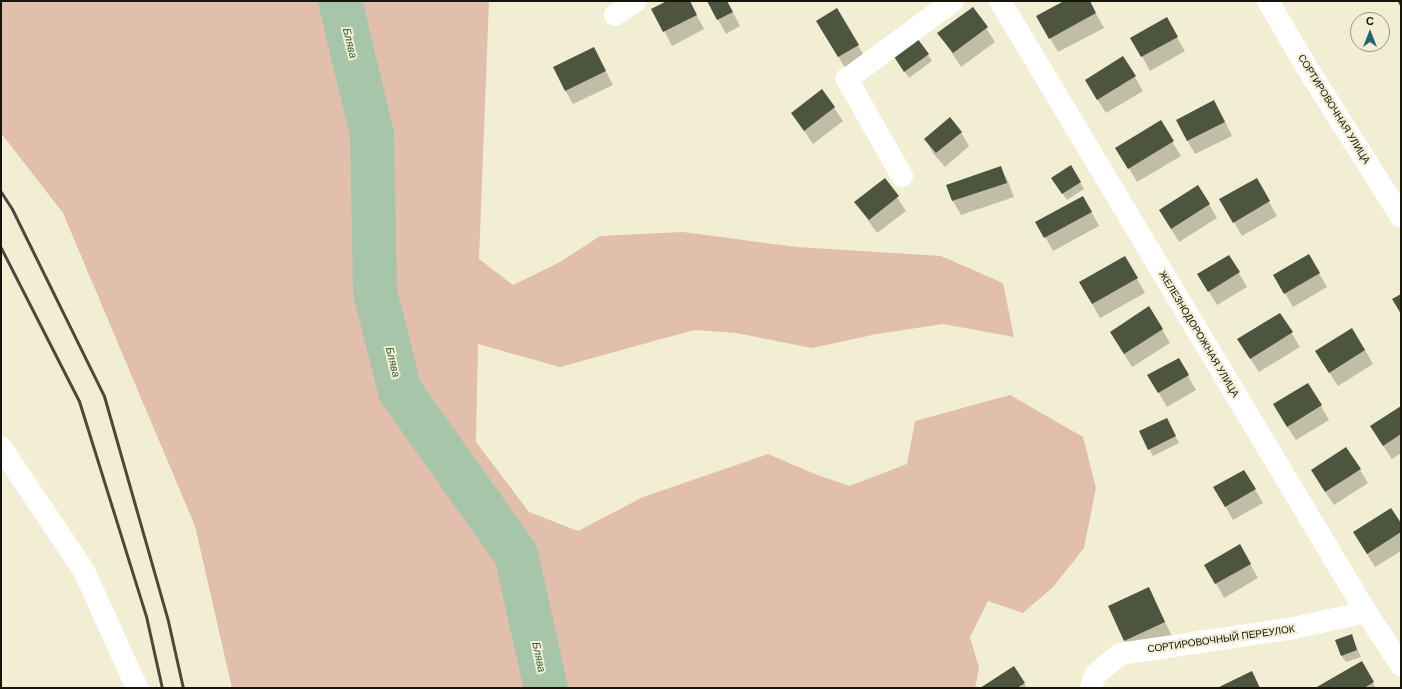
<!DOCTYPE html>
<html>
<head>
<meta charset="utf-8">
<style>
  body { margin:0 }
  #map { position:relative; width:1402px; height:689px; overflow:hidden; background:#f2eed3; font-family:"DM Sans",sans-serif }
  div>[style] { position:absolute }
  .green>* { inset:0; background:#e2bfac }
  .shadow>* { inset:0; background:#0003 }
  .river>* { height:44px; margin:-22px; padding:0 22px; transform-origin:22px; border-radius:22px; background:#a7c6a9 }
  .building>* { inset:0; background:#4e553f }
  .minor>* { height:22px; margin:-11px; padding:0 11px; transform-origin:11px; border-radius:11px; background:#fff }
  .rail>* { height:3px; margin:-1.5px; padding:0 1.5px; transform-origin:1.5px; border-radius:1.5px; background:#4c493c }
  span { translate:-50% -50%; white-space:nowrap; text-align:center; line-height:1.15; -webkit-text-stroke:4px #f2eed3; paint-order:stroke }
  .street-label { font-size:10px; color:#16140b }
  .water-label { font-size:11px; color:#336139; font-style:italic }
  .frame { position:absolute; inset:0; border:2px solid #16140b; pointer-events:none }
  .north { position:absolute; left:1350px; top:12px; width:40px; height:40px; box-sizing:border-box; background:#f2eed3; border:1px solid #9a9783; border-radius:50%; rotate:0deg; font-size:11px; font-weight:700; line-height:16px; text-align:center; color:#16140b }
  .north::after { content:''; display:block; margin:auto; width:14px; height:18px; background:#206476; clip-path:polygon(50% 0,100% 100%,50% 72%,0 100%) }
</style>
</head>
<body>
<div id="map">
  <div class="green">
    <div style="clip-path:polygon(1px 1px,489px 1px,479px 259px,513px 285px,560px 262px,600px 236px,683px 232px,797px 247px,941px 256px,1003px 283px,1014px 337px,943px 324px,877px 334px,812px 348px,736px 333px,694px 330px,560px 367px,478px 344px,476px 442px,529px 512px,578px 531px,643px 497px,768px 454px,815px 474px,849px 486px,907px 464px,915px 421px,1010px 395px,1083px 437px,1096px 488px,1084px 548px,1053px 587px,1023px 613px,988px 601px,970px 637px,979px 668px,975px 688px,232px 688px,195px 526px,63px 213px,1px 133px)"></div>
  </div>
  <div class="shadow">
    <div style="clip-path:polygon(669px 1px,689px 1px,704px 29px,672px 46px,653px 9px)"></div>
    <div style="clip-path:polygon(708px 1px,727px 1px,740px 26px,726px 34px)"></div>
    <div style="clip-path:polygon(1066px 1px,1089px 1px,1104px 28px,1058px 52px,1050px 38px)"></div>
    <div style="clip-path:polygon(973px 8px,995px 42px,961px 67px,939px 33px)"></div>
    <div style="clip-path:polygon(837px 10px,866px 59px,847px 71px,825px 35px)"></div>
    <div style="clip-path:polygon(1166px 19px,1185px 51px,1150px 71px,1132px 38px)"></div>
    <div style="clip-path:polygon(594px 48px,613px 85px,573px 104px,565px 90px)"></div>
    <div style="clip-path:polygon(928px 55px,932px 61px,909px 78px,894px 56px)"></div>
    <div style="clip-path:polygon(1123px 57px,1143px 91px,1106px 113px,1094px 94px)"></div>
    <div style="clip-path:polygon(822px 90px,843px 121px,813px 144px,792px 113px)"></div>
    <div style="clip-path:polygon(1222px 115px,1232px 136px,1195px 154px,1187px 140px)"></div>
    <div style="clip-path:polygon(1160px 122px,1181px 156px,1137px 182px,1117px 148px)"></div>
    <div style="clip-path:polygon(961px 132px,969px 146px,945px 167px,933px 153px,925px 139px)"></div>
    <div style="clip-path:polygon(1000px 167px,1008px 181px,1014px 197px,961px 215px,953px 201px,948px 185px)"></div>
    <div style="clip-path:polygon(1071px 167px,1084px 189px,1067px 200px,1057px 185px)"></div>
    <div style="clip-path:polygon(885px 179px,906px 211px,877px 233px,855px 202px)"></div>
    <div style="clip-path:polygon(1256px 179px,1277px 216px,1242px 236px,1221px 200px)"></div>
    <div style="clip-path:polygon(1209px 204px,1217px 218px,1179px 242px,1168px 224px)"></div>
    <div style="clip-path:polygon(1091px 211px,1099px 226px,1053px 251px,1037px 222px)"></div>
    <div style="clip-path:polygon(1308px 255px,1327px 287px,1293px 307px,1274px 275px)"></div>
    <div style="clip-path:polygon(1229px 256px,1247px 287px,1217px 305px,1207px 288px)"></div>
    <div style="clip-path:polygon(1125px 257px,1145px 293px,1100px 318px,1080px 282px)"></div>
    <div style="clip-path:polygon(1280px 314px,1300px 347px,1259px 372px,1247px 354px)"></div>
    <div style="clip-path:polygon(1162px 329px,1170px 343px,1132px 367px,1119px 346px)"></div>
    <div style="clip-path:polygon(1365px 350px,1373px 364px,1338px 386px,1325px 366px)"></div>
    <div style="clip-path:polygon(1178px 359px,1196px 390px,1167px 407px,1149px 376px)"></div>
    <div style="clip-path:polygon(1308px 384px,1329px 420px,1296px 440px,1282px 419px)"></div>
    <div style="clip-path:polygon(1401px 408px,1401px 453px,1392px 459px,1379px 440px)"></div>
    <div style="clip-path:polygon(1170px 426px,1179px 443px,1153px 456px,1149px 449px)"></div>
    <div style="clip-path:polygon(1360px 470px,1368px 483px,1334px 505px,1320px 484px)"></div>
    <div style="clip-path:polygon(1244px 471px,1263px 503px,1233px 520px,1215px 488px)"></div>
    <div style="clip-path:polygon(1401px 525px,1401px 551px,1375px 567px,1362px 546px)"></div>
    <div style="clip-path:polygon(1240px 546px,1258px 578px,1224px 598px,1206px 565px)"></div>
    <div style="clip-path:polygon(1149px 589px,1172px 636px,1133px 654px,1125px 640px)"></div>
    <div style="clip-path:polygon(1351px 635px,1361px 657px,1346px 662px,1342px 656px)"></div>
    <div style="clip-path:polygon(1361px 662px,1376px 688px,1317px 688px)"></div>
    <div style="clip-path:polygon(1014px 667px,1027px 688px,982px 688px)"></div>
  </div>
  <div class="river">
    <div style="left:340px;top:1px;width:137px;rotate:76.5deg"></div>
    <div style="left:372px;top:134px;width:158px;rotate:88.9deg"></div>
    <div style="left:375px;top:292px;width:102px;rotate:75.8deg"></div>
    <div style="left:400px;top:391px;width:200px;rotate:54.6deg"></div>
    <div style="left:516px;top:554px;width:137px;rotate:77.4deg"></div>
  </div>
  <div class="building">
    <div style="clip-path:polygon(667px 1px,690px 1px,697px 15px,663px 32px,651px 9px)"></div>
    <div style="clip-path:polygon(707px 1px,727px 1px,733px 12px,717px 20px)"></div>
    <div style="clip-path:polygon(1064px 1px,1090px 1px,1096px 13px,1049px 39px,1036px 16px)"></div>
    <div style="clip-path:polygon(973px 7px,988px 27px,953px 53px,937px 33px)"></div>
    <div style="clip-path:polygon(837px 8px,859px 45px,838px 57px,816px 21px)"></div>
    <div style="clip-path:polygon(1167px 17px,1178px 37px,1141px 57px,1130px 38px)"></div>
    <div style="clip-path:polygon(917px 38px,929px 54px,904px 72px,893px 55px)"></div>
    <div style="clip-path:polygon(594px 47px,606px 71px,565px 91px,553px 67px)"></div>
    <div style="clip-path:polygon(1123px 56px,1136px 76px,1097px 100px,1085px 80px)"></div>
    <div style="clip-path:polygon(822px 89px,835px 107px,804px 131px,791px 113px)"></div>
    <div style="clip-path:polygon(1214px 100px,1225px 122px,1187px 141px,1176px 120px)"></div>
    <div style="clip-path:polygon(950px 117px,962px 132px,936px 153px,924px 139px)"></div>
    <div style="clip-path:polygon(1161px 120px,1174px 141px,1128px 169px,1115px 148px)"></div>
    <div style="clip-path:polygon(1071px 165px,1081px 182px,1062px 194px,1051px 178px)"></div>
    <div style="clip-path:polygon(1001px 166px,1007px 183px,952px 201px,946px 185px)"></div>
    <div style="clip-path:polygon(885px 178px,899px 196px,869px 220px,854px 202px)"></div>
    <div style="clip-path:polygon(1257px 178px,1270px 201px,1233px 223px,1219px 199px)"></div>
    <div style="clip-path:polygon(1198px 185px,1210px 204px,1171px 229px,1159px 210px)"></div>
    <div style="clip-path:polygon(1083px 196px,1092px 212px,1044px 238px,1035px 222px)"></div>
    <div style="clip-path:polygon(1309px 254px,1320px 273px,1284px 294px,1273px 275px)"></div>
    <div style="clip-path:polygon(1229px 255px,1240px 272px,1208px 292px,1197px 274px)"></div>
    <div style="clip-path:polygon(1125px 256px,1138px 278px,1092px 304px,1079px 282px)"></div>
    <div style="clip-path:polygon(1401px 294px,1401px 314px,1392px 299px)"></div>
    <div style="clip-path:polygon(1149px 306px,1163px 329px,1124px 354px,1110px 332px)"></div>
    <div style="clip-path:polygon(1280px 313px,1293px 332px,1250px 359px,1237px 339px)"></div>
    <div style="clip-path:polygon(1352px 328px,1365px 350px,1329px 373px,1315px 351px)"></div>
    <div style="clip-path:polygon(1179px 358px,1189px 375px,1158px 393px,1147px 375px)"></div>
    <div style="clip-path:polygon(1308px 383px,1322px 405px,1287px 427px,1273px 404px)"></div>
    <div style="clip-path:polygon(1401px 406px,1401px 434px,1383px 446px,1370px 426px)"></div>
    <div style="clip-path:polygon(1167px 418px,1176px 436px,1148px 450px,1139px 431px)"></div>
    <div style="clip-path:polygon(1346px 447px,1361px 469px,1325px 492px,1311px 470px)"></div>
    <div style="clip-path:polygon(1244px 470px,1256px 489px,1225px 507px,1213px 487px)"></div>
    <div style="clip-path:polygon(1391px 508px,1401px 523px,1401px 532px,1367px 554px,1353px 532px)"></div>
    <div style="clip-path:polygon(1240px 544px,1251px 564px,1215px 584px,1204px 565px)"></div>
    <div style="clip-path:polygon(1149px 587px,1165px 622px,1124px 641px,1108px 606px)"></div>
    <div style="clip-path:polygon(1352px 634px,1357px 650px,1341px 656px,1335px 640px)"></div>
    <div style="clip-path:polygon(1362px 661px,1374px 682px,1364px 688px,1315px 688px)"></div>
    <div style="clip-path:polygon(1014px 666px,1025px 683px,1017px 688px,980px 688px)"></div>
    <div style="clip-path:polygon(1252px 671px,1260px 688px,1217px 688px)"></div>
  </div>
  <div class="minor">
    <div style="left:1000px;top:1px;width:712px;rotate:59.08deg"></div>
    <div style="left:1366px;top:612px;width:64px;rotate:56.6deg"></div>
    <div style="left:1268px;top:1px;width:75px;rotate:59.7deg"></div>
    <div style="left:1306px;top:66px;width:178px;rotate:57.8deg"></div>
    <div style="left:615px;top:15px;width:25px;rotate:-34deg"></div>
    <div style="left:902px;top:176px;width:112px;rotate:-119.6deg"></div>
    <div style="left:847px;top:79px;width:132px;rotate:-36.3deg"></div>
    <div style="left:1px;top:447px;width:149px;rotate:56.2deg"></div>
    <div style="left:84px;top:571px;width:128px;rotate:65.6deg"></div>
    <div style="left:1091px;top:688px;width:14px;rotate:-73deg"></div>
    <div style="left:1095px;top:675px;width:33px;rotate:-40deg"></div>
    <div style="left:1120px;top:654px;width:176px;rotate:-8.5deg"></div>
    <div style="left:1294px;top:628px;width:74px;rotate:-12.5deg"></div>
  </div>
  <div class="rail">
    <div style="left:1399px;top:1px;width:4px;rotate:63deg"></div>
    <div style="left:1px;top:192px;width:20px;rotate:57deg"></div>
    <div style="left:12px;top:209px;width:208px;rotate:63.8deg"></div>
    <div style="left:104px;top:396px;width:234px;rotate:74.1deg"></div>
    <div style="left:168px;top:621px;width:69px;rotate:77.4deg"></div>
    <div style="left:1px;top:248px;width:172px;rotate:63deg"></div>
    <div style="left:79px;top:401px;width:225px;rotate:72.7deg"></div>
    <div style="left:146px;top:616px;width:74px;rotate:77.5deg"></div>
  </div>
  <div class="street-label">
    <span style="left:1334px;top:109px;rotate:58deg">СОРТИРОВОЧНАЯ УЛИЦА</span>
    <span style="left:1199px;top:334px;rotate:59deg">ЖЕЛЕЗНОДОРОЖНАЯ УЛИЦА</span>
    <span style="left:1221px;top:639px;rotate:-8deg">СОРТИРОВОЧНЫЙ ПЕРЕУЛОК</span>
  </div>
  <div class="water-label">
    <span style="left:350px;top:43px;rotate:76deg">Блява</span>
    <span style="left:393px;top:362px;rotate:76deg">Блява</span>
    <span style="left:539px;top:657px;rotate:78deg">Блява</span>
  </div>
  <div class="frame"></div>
  <div class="north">С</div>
</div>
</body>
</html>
